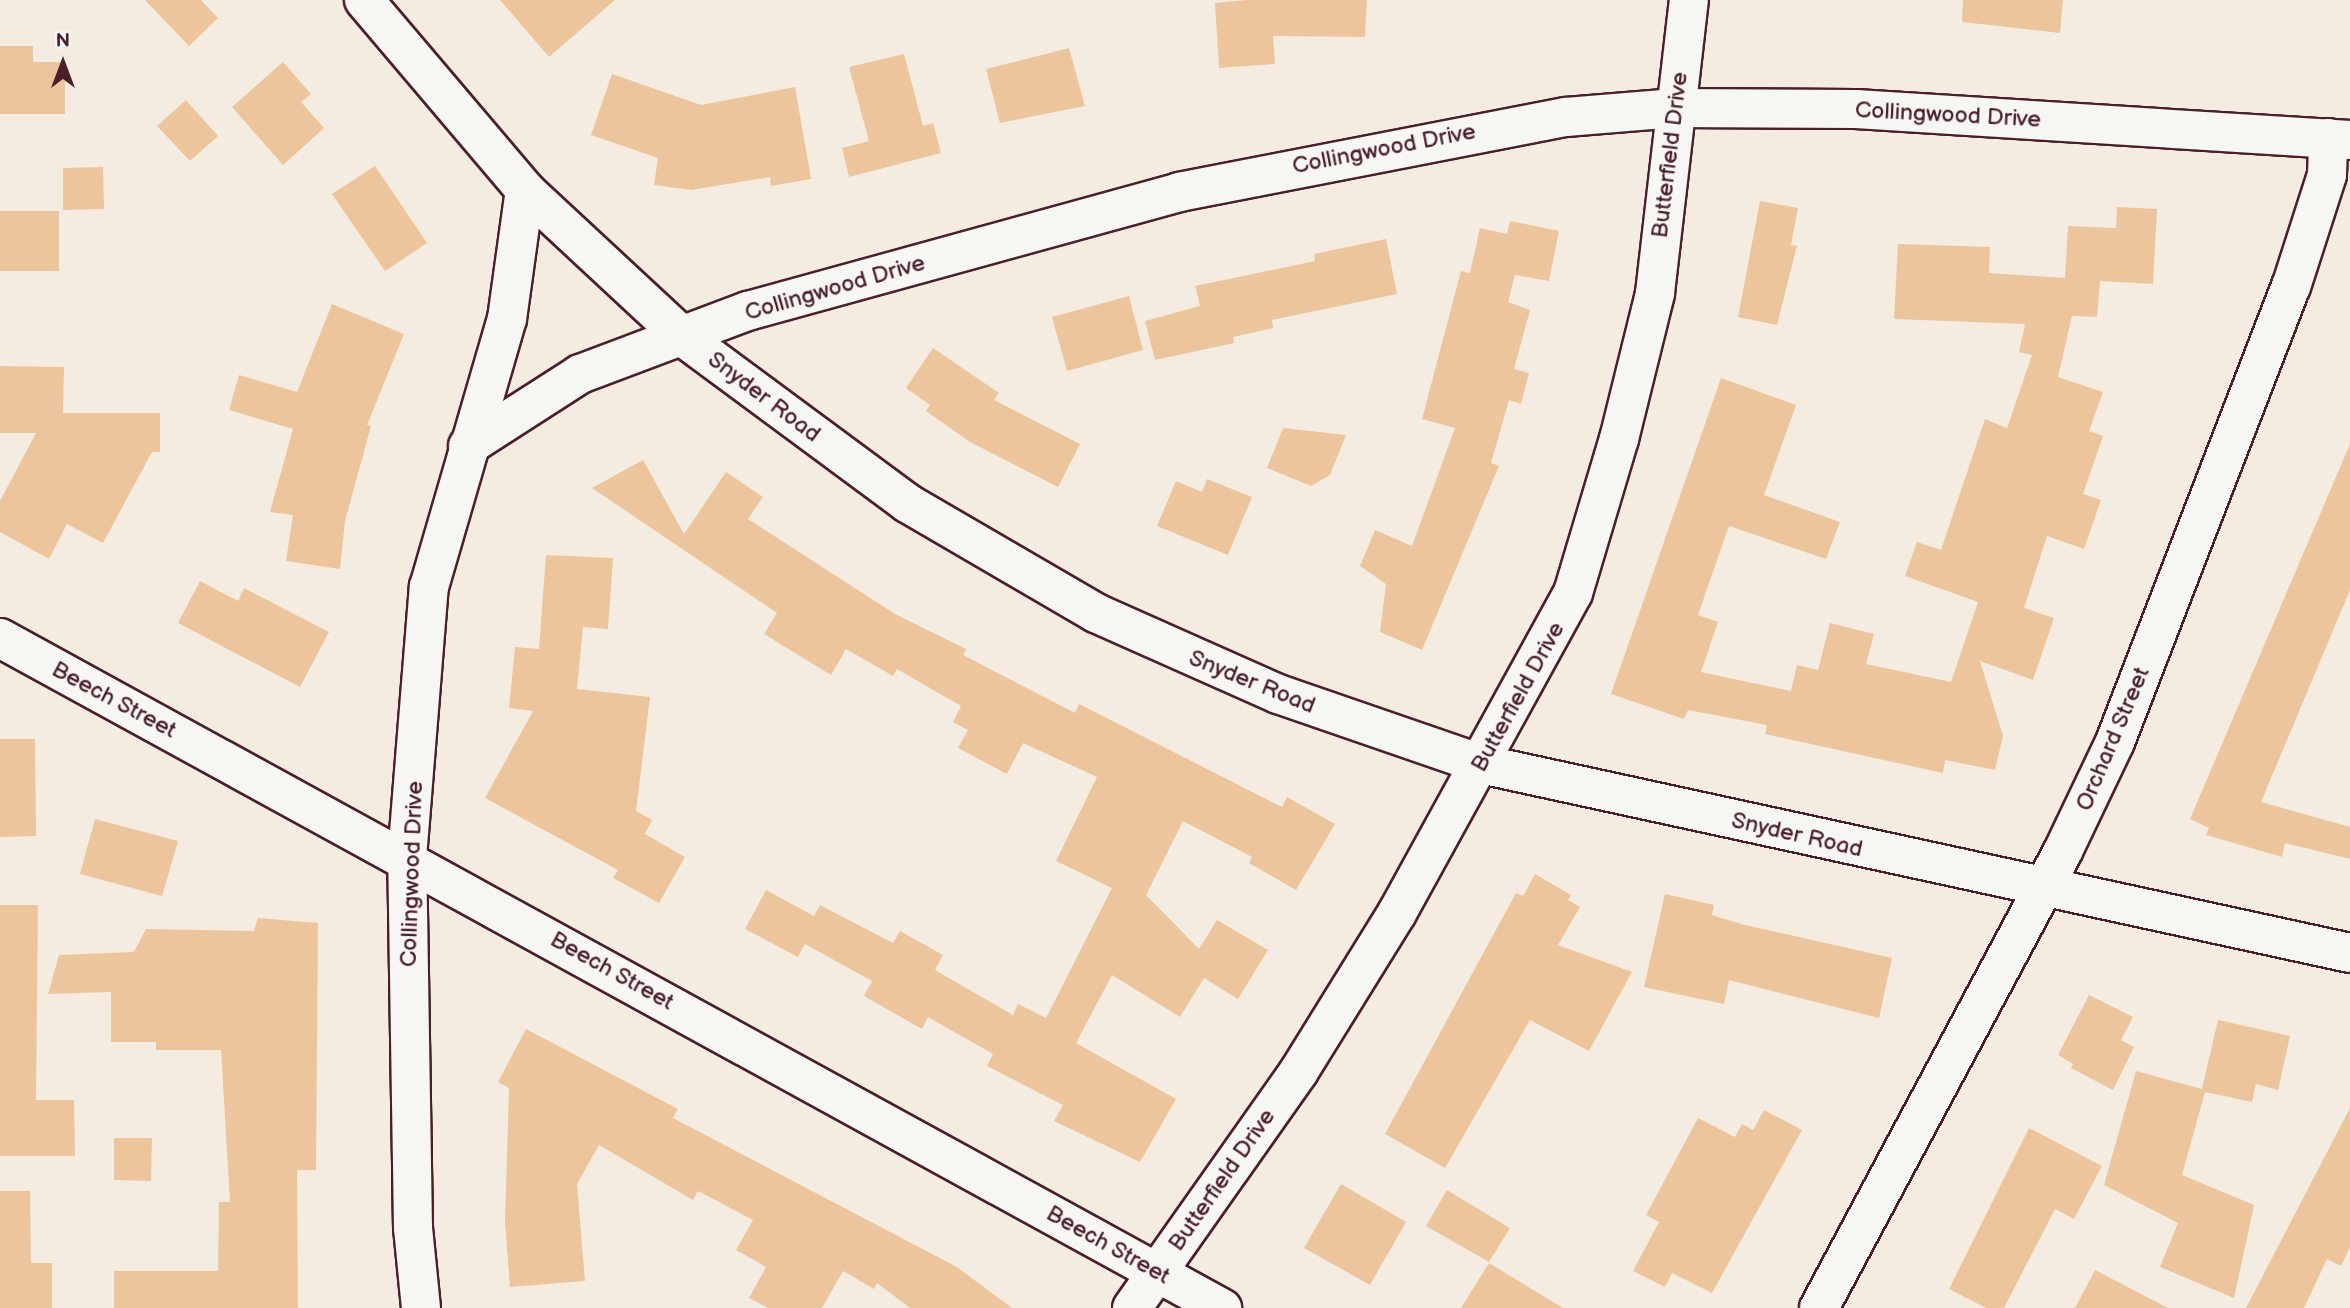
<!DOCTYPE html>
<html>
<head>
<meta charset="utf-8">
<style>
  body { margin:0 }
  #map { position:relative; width:2350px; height:1308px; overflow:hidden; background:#f4ece1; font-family:"Balsamiq Sans",sans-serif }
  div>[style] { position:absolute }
  .building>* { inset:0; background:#edc59d }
  .roads { filter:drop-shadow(2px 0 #4a1f2b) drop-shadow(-2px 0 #4a1f2b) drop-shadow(0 2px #4a1f2b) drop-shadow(0 -2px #4a1f2b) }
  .minor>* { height:38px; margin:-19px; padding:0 19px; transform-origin:19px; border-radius:19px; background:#f6f6f2 }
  span { translate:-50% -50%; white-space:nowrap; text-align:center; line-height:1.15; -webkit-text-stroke:5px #f6f6f2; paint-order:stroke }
  .street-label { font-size:23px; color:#4a1f2b }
  .north { position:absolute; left:28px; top:28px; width:70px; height:70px; -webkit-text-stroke:5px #f6f6f2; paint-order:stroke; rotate:0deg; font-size:19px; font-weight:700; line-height:28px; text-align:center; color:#4a1f2b }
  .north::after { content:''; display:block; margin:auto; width:24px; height:32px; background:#4a1f2b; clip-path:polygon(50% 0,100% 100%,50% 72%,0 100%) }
</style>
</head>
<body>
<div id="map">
  <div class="building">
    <div style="clip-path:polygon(145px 0,201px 0,218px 18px,189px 46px)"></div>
    <div style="clip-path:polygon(500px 0,615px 0,549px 57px)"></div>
    <div style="clip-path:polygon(1247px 0,1367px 0,1365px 37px,1273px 36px,1275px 64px,1219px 68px,1215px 3px)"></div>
    <div style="clip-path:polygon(1963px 0,2063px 0,2060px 33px,1962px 22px)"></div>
    <div style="clip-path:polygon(0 46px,33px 46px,33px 62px,65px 62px,65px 114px,0 114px)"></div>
    <div style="clip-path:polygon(1069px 48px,1085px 106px,1000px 123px,986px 69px)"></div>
    <div style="clip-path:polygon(904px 54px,923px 126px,933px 123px,941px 153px,849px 177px,842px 148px,869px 141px,849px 67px)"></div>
    <div style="clip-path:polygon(283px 62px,311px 94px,301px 102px,324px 128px,283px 165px,232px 107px)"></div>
    <div style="clip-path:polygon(612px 74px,701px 105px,795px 87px,811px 179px,771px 186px,770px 177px,691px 190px,654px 185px,658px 158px,591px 135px)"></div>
    <div style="clip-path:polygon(186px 100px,218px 136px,190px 161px,157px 126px)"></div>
    <div style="clip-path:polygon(375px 166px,427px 243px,385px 271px,332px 194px)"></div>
    <div style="clip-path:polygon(103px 167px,104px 209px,63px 210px,63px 168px)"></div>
    <div style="clip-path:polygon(1760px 201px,1798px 208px,1791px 245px,1797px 246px,1777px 325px,1738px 317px)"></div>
    <div style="clip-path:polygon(2117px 207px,2157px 209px,2153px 284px,2100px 281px,2097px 317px,2072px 316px,2058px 377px,2103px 392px,2089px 431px,2103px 436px,2083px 494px,2101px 500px,2084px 549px,2047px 536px,2024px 608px,2054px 618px,2033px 680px,1980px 661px,2003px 736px,1995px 770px,1945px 760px,1943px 773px,1765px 734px,1767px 725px,1688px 710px,1684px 719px,1611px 694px,1721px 378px,1796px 405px,1764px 495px,1840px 522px,1826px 559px,1729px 526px,1698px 615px,1718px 622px,1701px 672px,1791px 691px,1797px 665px,1818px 670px,1830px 623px,1874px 634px,1866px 664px,1951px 682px,1978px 602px,1905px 576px,1917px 542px,1941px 550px,1985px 419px,2007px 428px,2032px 355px,2019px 352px,2025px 324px,1894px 319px,1898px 244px,1990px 247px,1989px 273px,2065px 278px,2068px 226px,2116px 228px)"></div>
    <div style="clip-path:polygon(0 211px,59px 211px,59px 271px,0 271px)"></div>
    <div style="clip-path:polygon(1510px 221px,1559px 231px,1549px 281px,1515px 275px,1508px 302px,1530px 310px,1514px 369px,1529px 373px,1521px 404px,1509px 400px,1491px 463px,1499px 466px,1422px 650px,1380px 632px,1386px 584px,1360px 566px,1375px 530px,1412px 546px,1455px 428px,1422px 419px,1461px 271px,1470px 273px,1480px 228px,1507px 234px)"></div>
    <div style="clip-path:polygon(1386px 239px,1397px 294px,1272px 320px,1273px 328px,1233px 337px,1234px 343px,1155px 360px,1145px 321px,1200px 306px,1195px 286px,1315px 261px,1314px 254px)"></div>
    <div style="clip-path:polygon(1129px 296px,1143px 350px,1067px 371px,1052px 317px)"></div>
    <div style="clip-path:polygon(332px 304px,404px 334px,367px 425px,371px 426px,345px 521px,340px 569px,286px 561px,293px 515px,270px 512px,293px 429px,229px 410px,239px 375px,297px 392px)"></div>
    <div style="clip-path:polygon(933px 348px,999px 393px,994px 400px,1080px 444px,1058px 487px,970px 442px,926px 411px,930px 405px,906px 388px)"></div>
    <div style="clip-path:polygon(0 366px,64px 367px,63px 413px,160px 413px,160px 452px,152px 452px,103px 543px,67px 524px,49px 559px,0 532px,0 501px,36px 433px,0 433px)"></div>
    <div style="clip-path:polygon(1283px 428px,1346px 435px,1330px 475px,1311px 486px,1267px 468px)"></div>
    <div style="clip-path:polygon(2350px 444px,2350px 590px,2261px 802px,2350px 827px,2350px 859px,2285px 843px,2282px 857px,2206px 835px,2209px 828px,2190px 819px)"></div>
    <div style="clip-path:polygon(643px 460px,684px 534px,726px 472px,763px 497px,748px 519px,895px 614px,966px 649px,963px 655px,1075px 713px,1079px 704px,1282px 807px,1287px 797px,1335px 824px,1296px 890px,1249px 863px,1252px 857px,1183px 821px,1146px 895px,1199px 949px,1217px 920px,1268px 950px,1238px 999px,1204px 978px,1180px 1017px,1112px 975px,1076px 1043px,1176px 1099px,1140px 1162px,1054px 1121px,1063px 1105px,987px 1066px,993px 1054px,928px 1017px,922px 1029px,864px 996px,872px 981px,805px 944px,798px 957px,745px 929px,766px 890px,814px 916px,820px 905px,893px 943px,900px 931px,943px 955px,935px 970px,1013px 1015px,1018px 1004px,1046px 1018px,1112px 888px,1056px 861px,1097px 777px,1023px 743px,1007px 774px,958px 748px,968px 730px,953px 722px,961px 706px,897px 669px,893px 676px,846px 649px,831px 675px,764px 634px,777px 613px,592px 488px)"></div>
    <div style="clip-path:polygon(1207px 479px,1252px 497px,1228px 555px,1157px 526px,1176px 481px,1202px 492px)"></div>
    <div style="clip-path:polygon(546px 555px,613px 558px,608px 629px,583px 627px,577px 689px,650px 697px,636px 811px,652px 820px,645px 834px,685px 857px,659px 903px,613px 878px,618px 870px,485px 798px,533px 711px,509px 708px,515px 647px,539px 649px)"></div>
    <div style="clip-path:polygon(200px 581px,238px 601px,244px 588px,329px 632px,300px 687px,178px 623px)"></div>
    <div style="clip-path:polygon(0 739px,35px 739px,36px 836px,0 837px)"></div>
    <div style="clip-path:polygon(95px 819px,178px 841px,162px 896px,80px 874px)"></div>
    <div style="clip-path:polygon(1535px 874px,1571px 895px,1568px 900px,1580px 907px,1558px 945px,1632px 972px,1589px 1051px,1530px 1020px,1445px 1168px,1385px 1134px,1516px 893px,1523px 896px)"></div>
    <div style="clip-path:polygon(1665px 894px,1714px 905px,1712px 915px,1741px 924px,1892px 958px,1879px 1018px,1729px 980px,1724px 1004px,1644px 987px)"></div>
    <div style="clip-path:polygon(0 905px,38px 905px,36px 1100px,74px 1100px,75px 1156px,0 1156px)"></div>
    <div style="clip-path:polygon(258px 918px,318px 923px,316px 1170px,297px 1170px,298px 1308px,114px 1308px,114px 1271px,218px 1271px,219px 1202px,230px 1202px,221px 1050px,156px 1050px,156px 1042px,111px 1042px,111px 992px,48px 994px,59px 955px,134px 952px,146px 929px,254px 931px)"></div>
    <div style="clip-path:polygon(2089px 995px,2133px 1017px,2121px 1040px,2134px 1047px,2113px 1090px,2071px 1068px,2073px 1064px,2058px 1055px)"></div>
    <div style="clip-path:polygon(2218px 1020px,2290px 1036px,2278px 1090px,2256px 1084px,2252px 1102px,2205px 1092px,2182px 1175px,2254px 1205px,2234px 1298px,2160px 1267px,2178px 1223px,2104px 1185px,2136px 1071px,2202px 1089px)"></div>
    <div style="clip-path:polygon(526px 1029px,678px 1109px,673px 1118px,957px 1267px,1012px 1308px,910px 1308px,877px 1283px,874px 1289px,843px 1271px,822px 1308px,768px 1308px,749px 1298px,766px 1267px,736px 1250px,753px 1220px,698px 1191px,693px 1200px,599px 1145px,577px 1184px,585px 1281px,510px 1287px,505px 1222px,509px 1088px,498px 1082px)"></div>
    <div style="clip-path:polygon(2350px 1108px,2350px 1247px,2341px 1266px,2327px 1259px,2304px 1308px,2246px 1308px)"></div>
    <div style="clip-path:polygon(1764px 1110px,1802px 1130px,1712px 1293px,1672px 1273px,1665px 1287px,1633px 1271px,1659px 1222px,1646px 1215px,1698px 1118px,1735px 1137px,1742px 1124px,1753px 1130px)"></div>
    <div style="clip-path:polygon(2029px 1128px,2102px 1166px,2074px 1219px,2055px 1209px,2004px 1308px,1986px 1308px,1949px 1289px)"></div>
    <div style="clip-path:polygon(114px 1138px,152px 1138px,151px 1181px,114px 1180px)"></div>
    <div style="clip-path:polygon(1341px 1184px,1406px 1222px,1370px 1285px,1304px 1248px)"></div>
    <div style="clip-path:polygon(1447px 1190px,1510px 1228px,1489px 1262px,1426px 1226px)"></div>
    <div style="clip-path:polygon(0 1191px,30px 1191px,31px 1263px,52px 1263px,52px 1308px,0 1308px)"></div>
    <div style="clip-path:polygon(1489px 1263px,1563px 1308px,1461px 1308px)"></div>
    <div style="clip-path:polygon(2095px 1270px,2168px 1308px,2075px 1308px)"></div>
  </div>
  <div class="roads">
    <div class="minor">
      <div style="left:364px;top:0;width:249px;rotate:49.7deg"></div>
      <div style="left:525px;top:190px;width:216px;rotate:42.9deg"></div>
      <div style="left:683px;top:337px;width:279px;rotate:36.5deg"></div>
      <div style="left:907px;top:503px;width:219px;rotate:30.2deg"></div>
      <div style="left:1096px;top:613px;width:199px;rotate:24deg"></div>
      <div style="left:1278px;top:694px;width:215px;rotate:19deg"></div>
      <div style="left:1481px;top:764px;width:889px;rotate:12.27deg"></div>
      <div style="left:468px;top:446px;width:133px;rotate:-32.7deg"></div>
      <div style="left:580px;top:374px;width:179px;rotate:-20.6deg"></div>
      <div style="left:748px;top:311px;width:447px;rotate:-15.4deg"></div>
      <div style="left:1179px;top:192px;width:394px;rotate:-11deg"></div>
      <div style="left:1566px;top:117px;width:109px;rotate:-4.7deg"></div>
      <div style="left:1675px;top:108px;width:181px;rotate:0.3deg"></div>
      <div style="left:1856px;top:109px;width:495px;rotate:3.6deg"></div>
      <div style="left:0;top:638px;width:1394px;rotate:28.74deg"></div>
      <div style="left:421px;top:1308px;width:80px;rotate:-95.7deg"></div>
      <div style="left:413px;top:1228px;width:370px;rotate:-90.9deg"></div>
      <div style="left:407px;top:858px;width:272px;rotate:-85.4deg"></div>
      <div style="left:429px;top:587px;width:279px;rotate:-73.8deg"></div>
      <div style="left:507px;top:319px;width:130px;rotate:-82.1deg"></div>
      <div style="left:1132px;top:1308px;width:290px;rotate:-54.8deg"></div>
      <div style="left:1299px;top:1071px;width:186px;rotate:-58.2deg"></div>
      <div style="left:1397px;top:913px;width:365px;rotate:-61.2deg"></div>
      <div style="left:1573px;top:593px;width:161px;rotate:-73.4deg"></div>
      <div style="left:1619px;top:439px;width:150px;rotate:-76.1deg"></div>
      <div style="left:1655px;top:293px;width:295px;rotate:-83.4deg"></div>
      <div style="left:1819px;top:1308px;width:518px;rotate:-61.9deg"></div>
      <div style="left:2063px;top:851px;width:121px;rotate:-64.5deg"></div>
      <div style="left:2115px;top:742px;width:488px;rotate:-68.9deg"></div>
      <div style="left:2291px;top:287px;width:118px;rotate:-72.2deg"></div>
      <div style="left:2327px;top:175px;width:37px;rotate:-88deg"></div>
    </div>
  </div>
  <div class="street-label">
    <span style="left:1948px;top:115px;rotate:3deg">Collingwood Drive</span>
    <span style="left:1384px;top:149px;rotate:-11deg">Collingwood Drive</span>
    <span style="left:1670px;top:155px;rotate:-83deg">Butterfield Drive</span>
    <span style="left:835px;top:288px;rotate:-16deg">Collingwood Drive</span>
    <span style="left:764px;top:397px;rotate:37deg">Snyder Road</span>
    <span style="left:1252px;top:682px;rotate:22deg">Snyder Road</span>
    <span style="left:1518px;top:697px;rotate:-61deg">Butterfield Drive</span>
    <span style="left:114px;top:700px;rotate:28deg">Beech Street</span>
    <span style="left:2113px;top:739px;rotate:-67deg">Orchard Street</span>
    <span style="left:1797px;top:835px;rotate:13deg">Snyder Road</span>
    <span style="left:412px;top:874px;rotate:-88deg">Collingwood Drive</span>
    <span style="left:612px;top:971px;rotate:29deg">Beech Street</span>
    <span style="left:1222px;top:1180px;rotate:-55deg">Butterfield Drive</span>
    <span style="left:1108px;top:1245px;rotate:29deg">Beech Street</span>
  </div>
  <div class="north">N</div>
</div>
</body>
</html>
